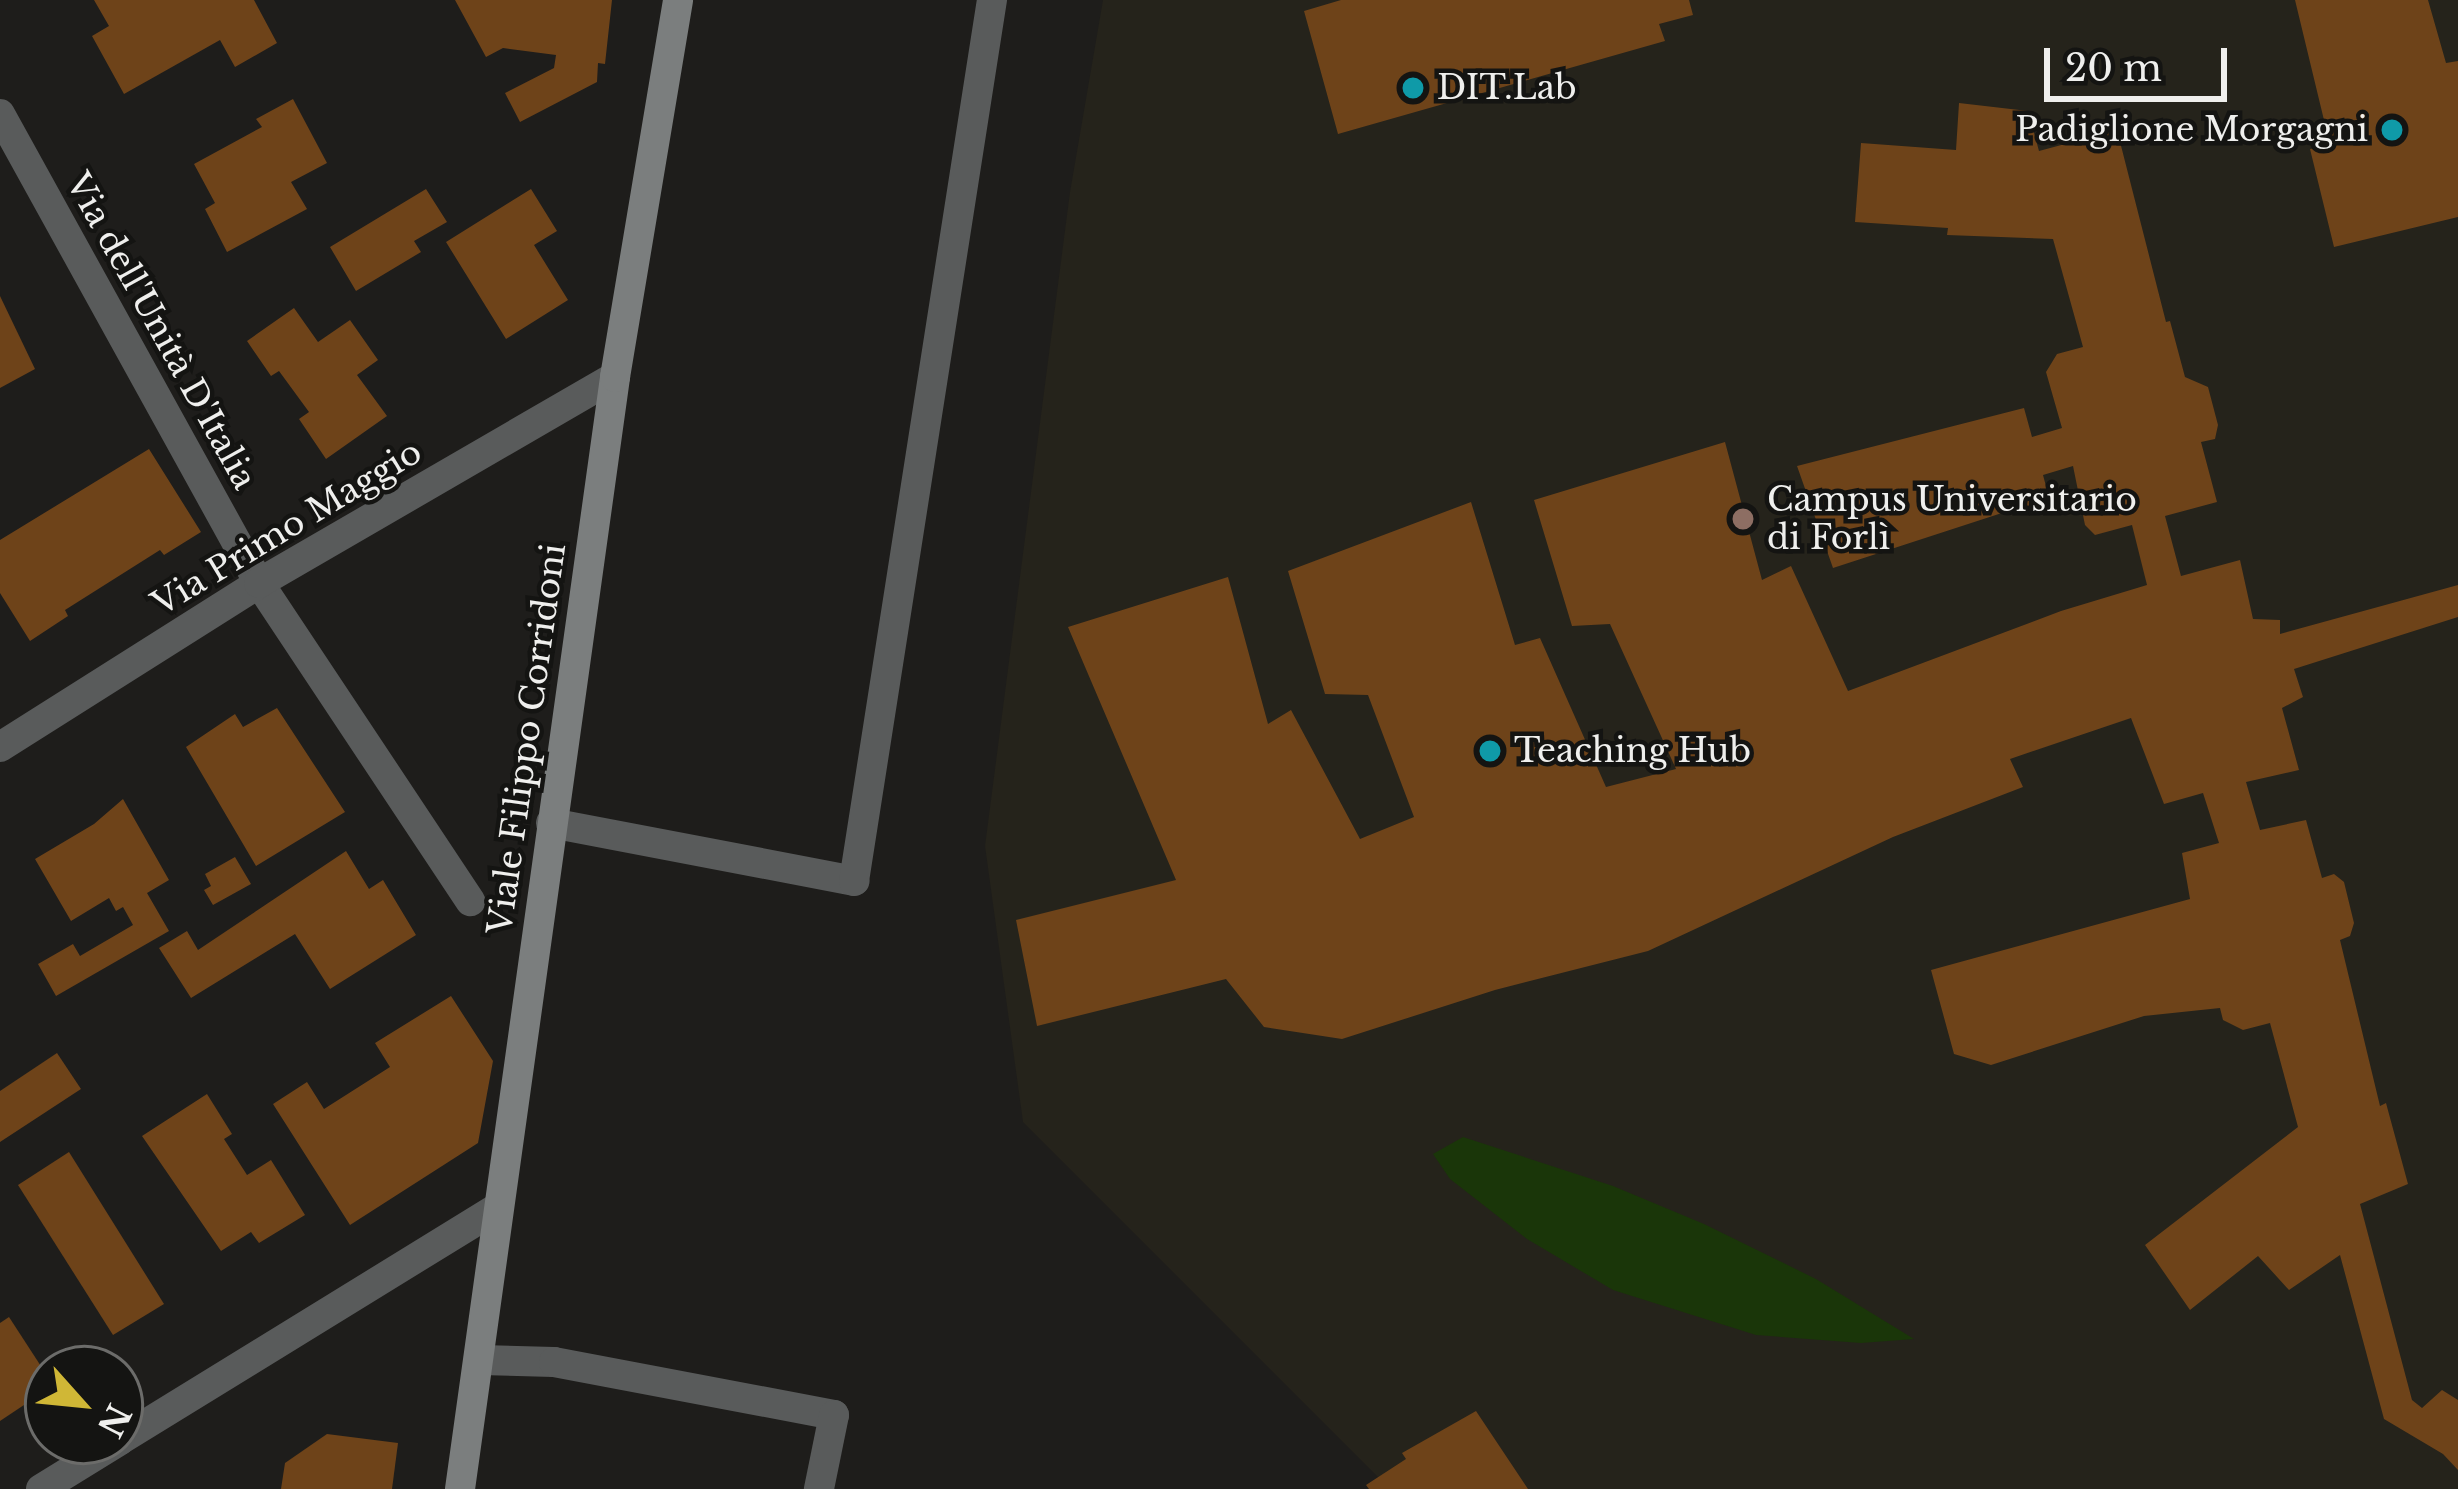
<!DOCTYPE html>
<html>
<head>
<meta charset="utf-8">
<style>
  body { margin:0 }
  #map { position:relative; width:2458px; height:1489px; overflow:hidden; background:#1e1d1b; font-family:"Libre Baskerville",serif }
  div>[style] { position:absolute }
  .built>* { inset:0; background:#25231b }
  .green>* { inset:0; background:#1a3609 }
  .building>* { inset:0; background:#6e4319 }
  .lane>* { height:30px; margin:-15px; padding:0 15px; transform-origin:15px; border-radius:15px; background:#595b5b }
  .street>* { height:30px; margin:-15px; padding:0 15px; transform-origin:15px; border-radius:15px; background:#595b5b }
  .secondary>* { height:30px; margin:-15px; padding:0 15px; transform-origin:15px; border-radius:15px; background:#7b7e7e }
  .dots>* { width:33px; height:33px; translate:-50% -50%; box-sizing:border-box; border:6px solid #141412; border-radius:50% }
  span { translate:-50% -50%; white-space:nowrap; text-align:center; line-height:1.15; -webkit-text-stroke:9px #141412; paint-order:stroke }
  .poi-label { font-size:33px; color:#efefed }
  .left { translate:0 -50%; text-align:left }
  .right { translate:-100% -50%; text-align:right }
  .street-label { font-size:33px; color:#efefed }
  .north { position:absolute; left:24px; top:1345px; width:120px; height:120px; box-sizing:border-box; background:#141412; border:3px solid #6c6c6a; border-radius:50%; rotate:117deg; font-size:33px; font-weight:700; line-height:48px; text-align:center; color:#efefed }
  .north::after { content:''; display:block; margin:auto; width:42px; height:54px; background:#d0b736; clip-path:polygon(50% 0,100% 100%,50% 72%,0 100%) }
  .scale { position:absolute; left:2044px; top:48px; width:183px; height:54px; box-sizing:border-box; border:6px solid #efefed; border-top:0; padding-left:15px; font-size:36px; line-height:42px; white-space:nowrap; color:#efefed; -webkit-text-stroke:9px #141412; paint-order:stroke }
</style>
</head>
<body>
<div id="map">
  <div class="built">
    <div style="clip-path:polygon(1103px 0,2458px 0,2458px 1489px,1390px 1489px,1023px 1122px,985px 846px,1070px 192px)"></div>
  </div>
  <div class="green">
    <div style="clip-path:polygon(1463px 1137px,1613px 1186px,1704px 1224px,1816px 1279px,1914px 1339px,1861px 1343px,1756px 1335px,1613px 1290px,1527px 1239px,1450px 1179px,1433px 1154px)"></div>
  </div>
  <div class="building">
    <div style="clip-path:polygon(94px 0,254px 0,277px 43px,235px 67px,220px 40px,124px 94px,92px 36px,109px 26px)"></div>
    <div style="clip-path:polygon(455px 0,612px 0,605px 64px,598px 63px,597px 82px,520px 122px,505px 93px,554px 68px,556px 55px,503px 48px,486px 57px)"></div>
    <div style="clip-path:polygon(1341px 0,1689px 0,1693px 15px,1659px 24px,1665px 41px,1338px 134px,1304px 11px)"></div>
    <div style="clip-path:polygon(2295px 0,2428px 0,2446px 63px,2458px 61px,2458px 217px,2334px 247px,2310px 149px,2330px 145px)"></div>
    <div style="clip-path:polygon(293px 99px,327px 163px,291px 182px,307px 209px,227px 252px,205px 209px,215px 203px,194px 164px,262px 127px,256px 119px)"></div>
    <div style="clip-path:polygon(1959px 103px,2028px 111px,2039px 151px,2117px 130px,2166px 322px,2170px 321px,2185px 377px,2208px 387px,2218px 425px,2215px 439px,2201px 442px,2217px 502px,2165px 516px,2181px 576px,2240px 560px,2253px 619px,2280px 620px,2280px 634px,2458px 585px,2458px 617px,2294px 669px,2303px 697px,2282px 708px,2299px 770px,2246px 782px,2260px 830px,2306px 820px,2322px 878px,2334px 874px,2344px 882px,2354px 923px,2350px 936px,2340px 940px,2380px 1106px,2386px 1103px,2408px 1184px,2360px 1204px,2412px 1400px,2422px 1408px,2442px 1390px,2458px 1400px,2458px 1470px,2443px 1454px,2384px 1419px,2340px 1255px,2289px 1290px,2258px 1256px,2190px 1310px,2145px 1245px,2298px 1127px,2270px 1023px,2243px 1030px,2223px 1020px,2220px 1008px,2144px 1016px,1991px 1065px,1954px 1054px,1931px 970px,2190px 899px,2182px 853px,2219px 843px,2203px 793px,2164px 804px,2131px 718px,2010px 759px,2023px 787px,1893px 837px,1648px 951px,1495px 990px,1342px 1039px,1264px 1027px,1226px 979px,1037px 1026px,1016px 920px,1176px 880px,1068px 627px,1228px 577px,1268px 724px,1291px 710px,1360px 839px,1414px 817px,1368px 695px,1325px 694px,1288px 571px,1471px 502px,1515px 645px,1540px 638px,1606px 787px,1676px 769px,1610px 624px,1572px 626px,1534px 500px,1725px 442px,1762px 580px,1791px 566px,1848px 691px,2061px 611px,2147px 585px,2132px 525px,2095px 535px,2085px 525px,2073px 466px,2043px 475px,2051px 505px,2005px 512px,1833px 568px,1797px 466px,2024px 408px,2032px 437px,2062px 428px,2046px 372px,2057px 354px,2083px 347px,2053px 239px,1947px 235px,1948px 228px,1855px 222px,1861px 143px,1956px 150px)"></div>
    <div style="clip-path:polygon(426px 189px,447px 222px,414px 241px,421px 252px,356px 291px,330px 247px)"></div>
    <div style="clip-path:polygon(531px 189px,557px 231px,534px 245px,568px 300px,506px 339px,446px 242px)"></div>
    <div style="clip-path:polygon(0 296px,35px 369px,0 388px)"></div>
    <div style="clip-path:polygon(294px 308px,318px 342px,350px 320px,378px 360px,357px 375px,387px 416px,326px 459px,299px 419px,309px 412px,279px 371px,271px 376px,247px 341px)"></div>
    <div style="clip-path:polygon(149px 449px,201px 532px,164px 555px,160px 550px,65px 610px,68px 616px,30px 641px,0 593px,0 540px)"></div>
    <div style="clip-path:polygon(277px 708px,345px 812px,256px 866px,186px 747px,235px 714px,243px 727px)"></div>
    <div style="clip-path:polygon(123px 799px,169px 880px,147px 893px,169px 931px,56px 996px,38px 964px,73px 944px,80px 956px,133px 925px,123px 907px,116px 911px,109px 898px,71px 921px,35px 859px,94px 824px)"></div>
    <div style="clip-path:polygon(346px 851px,369px 889px,383px 880px,416px 935px,330px 989px,295px 934px,191px 998px,159px 948px,187px 931px,198px 950px)"></div>
    <div style="clip-path:polygon(235px 857px,251px 884px,213px 905px,204px 890px,211px 886px,205px 874px)"></div>
    <div style="clip-path:polygon(451px 996px,493px 1061px,478px 1143px,350px 1225px,273px 1104px,307px 1082px,324px 1109px,390px 1067px,375px 1043px)"></div>
    <div style="clip-path:polygon(57px 1053px,81px 1089px,0 1142px,0 1091px)"></div>
    <div style="clip-path:polygon(207px 1094px,232px 1134px,224px 1139px,247px 1175px,271px 1160px,305px 1215px,259px 1243px,251px 1232px,221px 1251px,142px 1136px)"></div>
    <div style="clip-path:polygon(69px 1152px,164px 1304px,113px 1335px,18px 1185px)"></div>
    <div style="clip-path:polygon(9px 1317px,48px 1377px,48px 1389px,0 1421px,0 1323px)"></div>
    <div style="clip-path:polygon(1476px 1411px,1528px 1489px,1369px 1489px,1366px 1485px,1406px 1459px,1402px 1453px)"></div>
    <div style="clip-path:polygon(327px 1434px,398px 1443px,392px 1489px,281px 1489px,285px 1463px)"></div>
  </div>
  <div class="lane">
    <div style="left:551px;top:823px;width:309px;rotate:10.8deg"></div>
    <div style="left:854px;top:881px;width:892px;rotate:-81.1deg"></div>
  </div>
  <div class="street">
    <div style="left:0;top:114px;width:536px;rotate:61.09deg"></div>
    <div style="left:259px;top:583px;width:382px;rotate:56.4deg"></div>
    <div style="left:0;top:747px;width:307px;rotate:-32.3deg"></div>
    <div style="left:259px;top:583px;width:411px;rotate:-30.1deg"></div>
    <div style="left:480px;top:1360px;width:74px;rotate:1.5deg"></div>
    <div style="left:554px;top:1362px;width:285px;rotate:10.7deg"></div>
    <div style="left:834px;top:1415px;width:76px;rotate:101.5deg"></div>
    <div style="left:120px;top:1440px;width:444px;rotate:-31.6deg"></div>
    <div style="left:41px;top:1489px;width:92px;rotate:-31.6deg"></div>
  </div>
  <div class="secondary">
    <div style="left:460px;top:1489px;width:1123px;rotate:-82.06deg"></div>
    <div style="left:615px;top:377px;width:382px;rotate:-80.5deg"></div>
  </div>
  <div class="dots">
    <div style="left:1413px;top:88px;background:#0f9aa8"></div>
    <div style="left:2392px;top:130px;background:#0f9aa8"></div>
    <div style="left:1743px;top:519px;background:#8d6e63"></div>
    <div style="left:1490px;top:751px;background:#0f9aa8"></div>
  </div>
  <div class="poi-label">
    <span class="left" style="left:1437px;top:88px">DIT.Lab</span>
    <span class="right" style="left:2368px;top:130px">Padiglione Morgagni</span>
    <span class="left" style="left:1767px;top:519px">Campus Universitario<br>di Forlì</span>
    <span class="left" style="left:1514px;top:751px">Teaching Hub</span>
  </div>
  <div class="street-label">
    <span style="left:161px;top:331px;rotate:61deg">Via dell'Unità D'Italia</span>
    <span style="left:287px;top:528px;rotate:-31deg">Via Primo Maggio</span>
    <span style="left:527px;top:739px;rotate:-82deg">Viale Filippo Corridoni</span>
  </div>
  <div class="north">N</div>
  <div class="scale">20 m</div>
</div>
</body>
</html>
